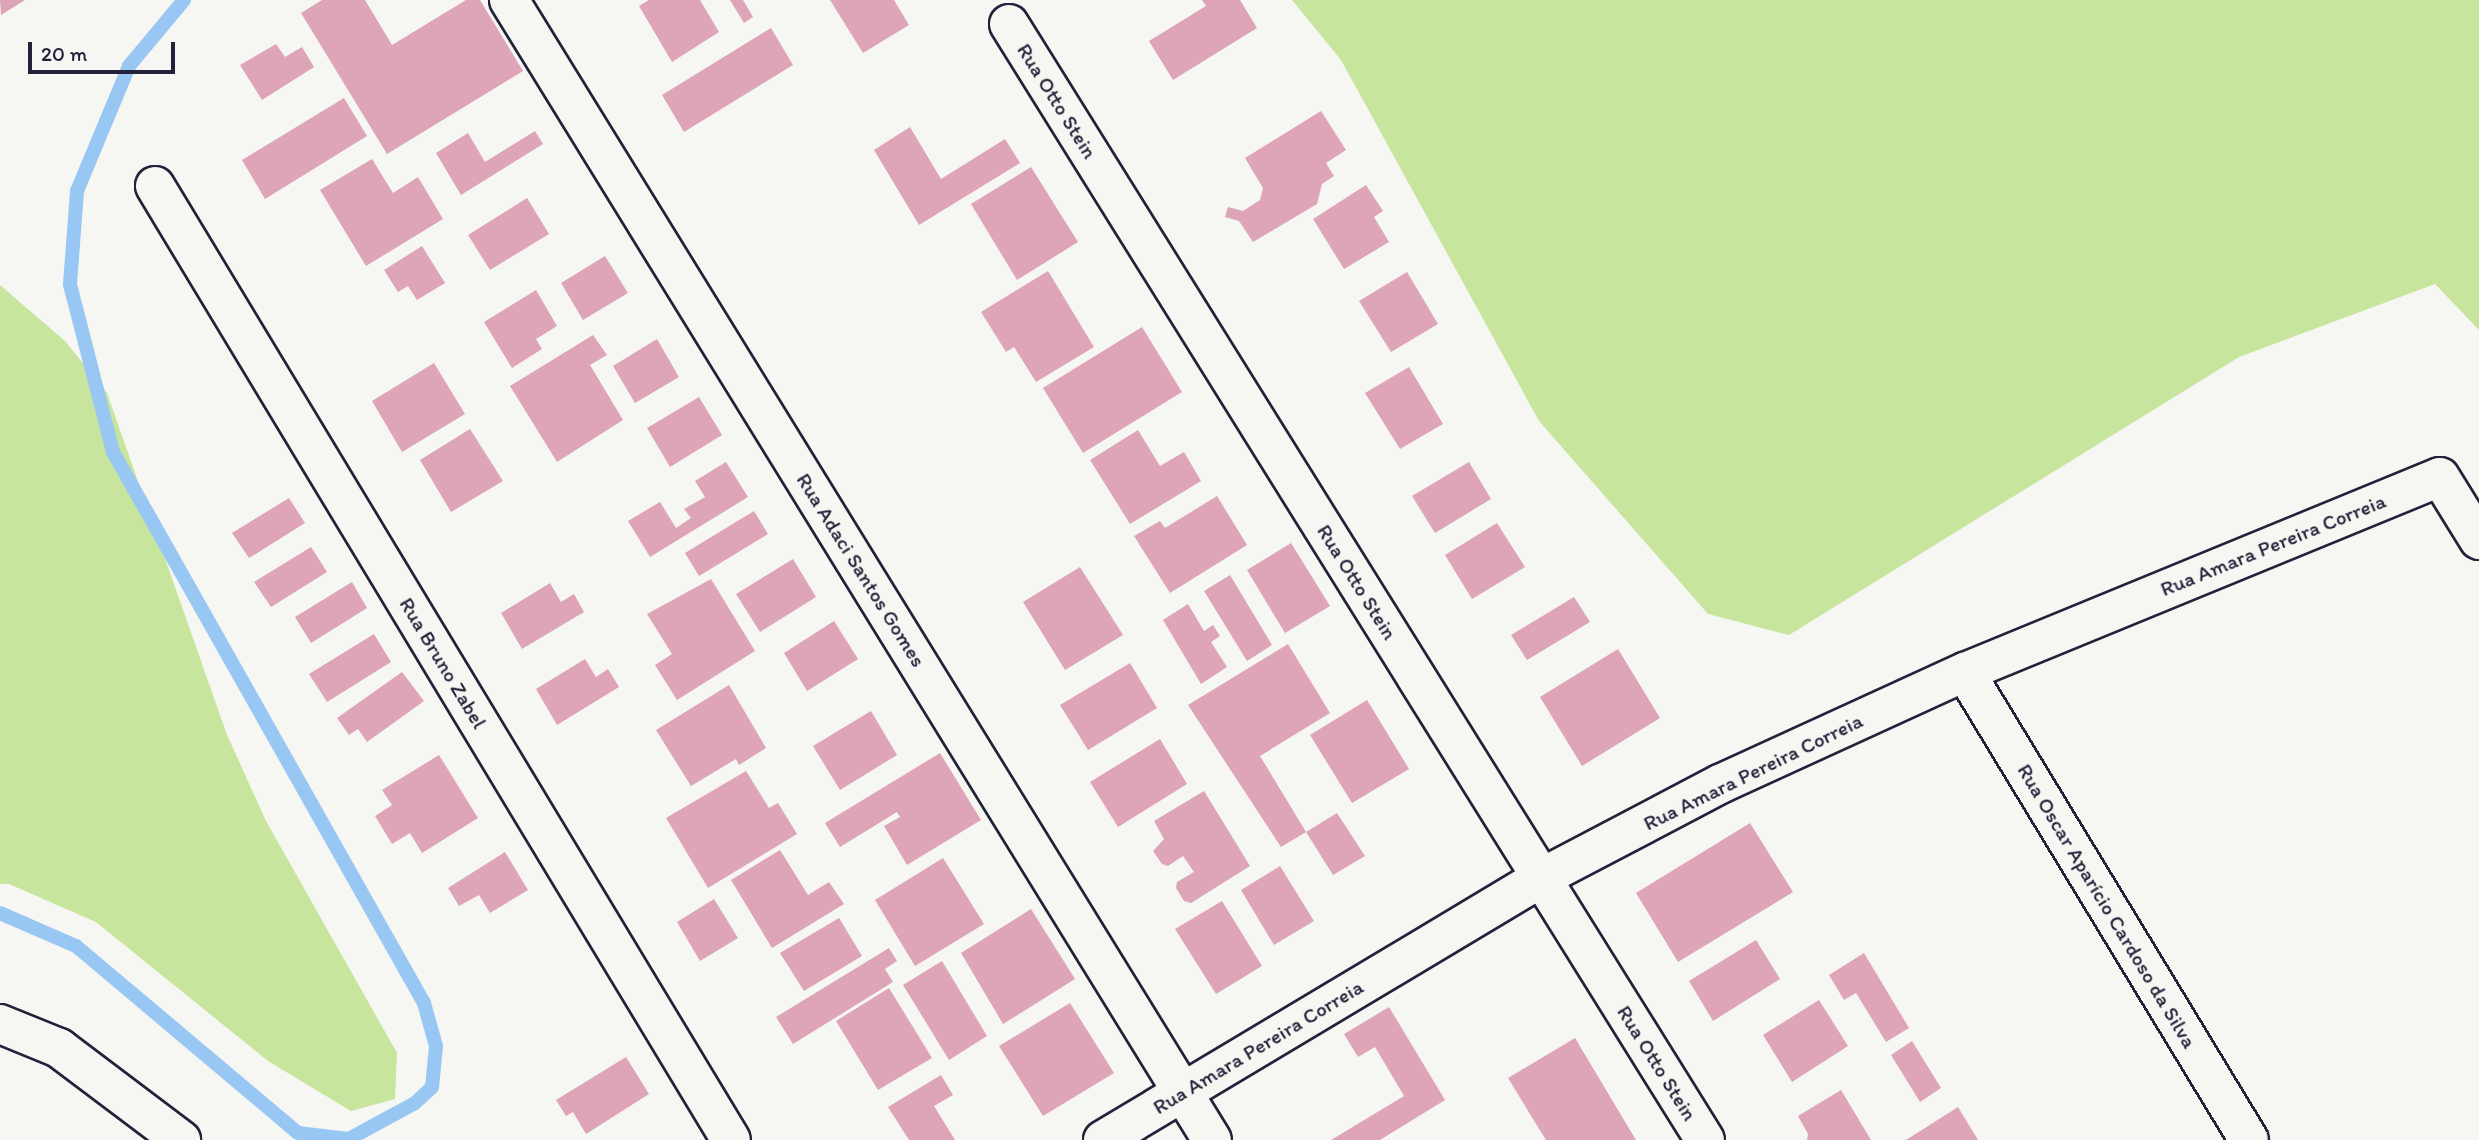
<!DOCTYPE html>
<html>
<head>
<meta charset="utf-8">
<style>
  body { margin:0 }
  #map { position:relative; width:2479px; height:1140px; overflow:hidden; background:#f6f6f2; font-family:Itim,sans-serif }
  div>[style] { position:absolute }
  .green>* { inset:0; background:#c8e59d }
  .stream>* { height:14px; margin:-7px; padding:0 7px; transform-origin:7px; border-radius:7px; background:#99c7f4 }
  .building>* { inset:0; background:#dda5b7 }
  .roads { filter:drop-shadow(2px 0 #22223b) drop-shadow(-2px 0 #22223b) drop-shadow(0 2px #22223b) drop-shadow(0 -2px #22223b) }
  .minor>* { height:38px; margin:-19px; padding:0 19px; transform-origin:19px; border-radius:19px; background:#f6f6f2 }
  span { translate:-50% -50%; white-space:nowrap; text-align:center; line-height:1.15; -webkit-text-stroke:7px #f6f6f2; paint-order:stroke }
  .street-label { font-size:21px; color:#22223b }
  .scale { position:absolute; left:28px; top:42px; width:147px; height:32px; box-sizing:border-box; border:4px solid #22223b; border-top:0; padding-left:9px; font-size:21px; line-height:24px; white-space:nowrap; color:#22223b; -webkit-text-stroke:5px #f6f6f2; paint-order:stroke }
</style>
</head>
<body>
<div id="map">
  <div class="green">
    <div style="clip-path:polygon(1292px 0,2479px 0,2479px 330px,2435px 284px,2239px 357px,1789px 635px,1708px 614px,1539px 421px,1341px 60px)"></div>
    <div style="clip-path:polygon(0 285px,65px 341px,107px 393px,227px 735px,266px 821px,397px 1053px,395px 1099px,351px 1111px,268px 1061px,96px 922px,9px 884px,0 884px)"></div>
  </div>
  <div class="stream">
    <div style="left:0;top:913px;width:83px;rotate:23.5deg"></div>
    <div style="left:76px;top:946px;width:290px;rotate:40.1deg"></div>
    <div style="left:298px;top:1133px;width:51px;rotate:6.7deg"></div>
    <div style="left:349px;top:1139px;width:75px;rotate:-28.6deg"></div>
    <div style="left:415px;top:1103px;width:23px;rotate:-43deg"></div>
    <div style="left:432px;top:1087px;width:41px;rotate:-84.4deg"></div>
    <div style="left:436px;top:1046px;width:45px;rotate:-105.6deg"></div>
    <div style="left:424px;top:1003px;width:633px;rotate:-119.44deg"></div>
    <div style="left:113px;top:452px;width:173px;rotate:-104.4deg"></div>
    <div style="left:70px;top:284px;width:93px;rotate:-85.7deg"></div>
    <div style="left:77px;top:191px;width:135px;rotate:-67.4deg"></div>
    <div style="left:129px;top:66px;width:86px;rotate:-50.2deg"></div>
  </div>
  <div class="building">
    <div style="clip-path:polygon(0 0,25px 0,1px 15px)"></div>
    <div style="clip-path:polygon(322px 0,365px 0,392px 45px,466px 0,480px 0,523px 71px,387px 154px,301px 13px)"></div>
    <div style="clip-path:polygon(649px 0,700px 0,719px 32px,672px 62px,639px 6px)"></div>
    <div style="clip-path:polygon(730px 0,743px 0,753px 17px,744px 23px)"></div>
    <div style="clip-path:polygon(830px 0,894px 0,909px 25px,863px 53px)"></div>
    <div style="clip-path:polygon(1202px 0,1240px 0,1257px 28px,1173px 80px,1149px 41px,1206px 6px)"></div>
    <div style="clip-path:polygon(771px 28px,793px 65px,684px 132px,662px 95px)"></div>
    <div style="clip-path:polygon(276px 44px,285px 57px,302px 47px,314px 67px,262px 100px,240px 65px)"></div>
    <div style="clip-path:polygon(344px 98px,367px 136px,265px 199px,242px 160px)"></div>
    <div style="clip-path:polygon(1321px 111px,1346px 150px,1326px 163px,1334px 176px,1322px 184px,1317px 204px,1253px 242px,1239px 221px,1225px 217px,1228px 207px,1243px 211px,1260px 200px,1263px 188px,1245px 158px)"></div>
    <div style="clip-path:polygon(910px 127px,941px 179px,1005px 139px,1020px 163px,919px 225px,874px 150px)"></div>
    <div style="clip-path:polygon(535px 131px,543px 144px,461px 195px,436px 153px,468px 133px,485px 162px)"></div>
    <div style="clip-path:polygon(372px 159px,393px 193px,418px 177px,443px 219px,366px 266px,320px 190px)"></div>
    <div style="clip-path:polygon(1031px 167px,1078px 242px,1017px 280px,971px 204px)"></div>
    <div style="clip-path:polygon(1366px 185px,1383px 211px,1374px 217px,1389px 242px,1344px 269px,1313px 219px)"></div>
    <div style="clip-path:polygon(527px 198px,549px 234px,490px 270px,468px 235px)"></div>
    <div style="clip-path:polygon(422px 246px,445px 283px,417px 300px,408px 286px,398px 292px,384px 270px)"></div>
    <div style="clip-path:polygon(605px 256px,628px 293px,583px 320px,561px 283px)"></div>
    <div style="clip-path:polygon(1048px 271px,1094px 347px,1036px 382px,1014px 347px,1006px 352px,981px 312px)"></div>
    <div style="clip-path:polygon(1407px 272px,1438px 324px,1391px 352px,1359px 301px)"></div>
    <div style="clip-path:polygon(536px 290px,557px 326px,536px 339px,542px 349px,512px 368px,484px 322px)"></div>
    <div style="clip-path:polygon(1142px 327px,1182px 392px,1083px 453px,1043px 388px)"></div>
    <div style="clip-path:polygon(593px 335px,607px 355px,590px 365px,623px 420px,557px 462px,510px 386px)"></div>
    <div style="clip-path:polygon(657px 339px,679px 377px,635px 403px,613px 366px)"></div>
    <div style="clip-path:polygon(434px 363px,465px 414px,402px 452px,372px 401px)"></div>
    <div style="clip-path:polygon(1409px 367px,1443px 424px,1400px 449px,1365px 393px)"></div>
    <div style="clip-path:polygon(699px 397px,722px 435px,670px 467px,647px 428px)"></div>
    <div style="clip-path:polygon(470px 429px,503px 481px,451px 512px,420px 460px)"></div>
    <div style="clip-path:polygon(1138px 430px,1160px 466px,1184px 452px,1201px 481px,1130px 524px,1090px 460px)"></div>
    <div style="clip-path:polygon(726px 462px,748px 497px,650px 557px,628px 521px,660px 502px,676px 528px,691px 518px,684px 509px,705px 497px,695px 481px)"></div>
    <div style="clip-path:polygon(1469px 462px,1491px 499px,1435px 533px,1412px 496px)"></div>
    <div style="clip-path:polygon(1217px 496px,1247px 545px,1170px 593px,1134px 536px,1160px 521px,1165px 528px)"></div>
    <div style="clip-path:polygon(289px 498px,305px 523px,249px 558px,232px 533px)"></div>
    <div style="clip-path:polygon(754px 511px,768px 534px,699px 576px,685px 553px)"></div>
    <div style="clip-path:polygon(1497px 523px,1525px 567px,1472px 599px,1445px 555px)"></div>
    <div style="clip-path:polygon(1291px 543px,1330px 606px,1285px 633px,1247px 570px)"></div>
    <div style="clip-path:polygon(311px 547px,327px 572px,271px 607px,254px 582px)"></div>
    <div style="clip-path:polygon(793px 559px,816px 597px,760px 632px,736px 594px)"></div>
    <div style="clip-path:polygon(1080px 567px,1123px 635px,1065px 670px,1023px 602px)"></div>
    <div style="clip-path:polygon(1230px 575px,1272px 645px,1247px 661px,1204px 591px)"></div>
    <div style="clip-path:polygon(711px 579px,755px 651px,677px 700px,655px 665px,672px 654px,647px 614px)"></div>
    <div style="clip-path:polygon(352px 582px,367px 608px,311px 643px,295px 617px)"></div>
    <div style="clip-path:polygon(550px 583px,561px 602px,574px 594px,584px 612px,522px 649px,501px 613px)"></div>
    <div style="clip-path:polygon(1574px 597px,1590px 622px,1527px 660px,1511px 635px)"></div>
    <div style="clip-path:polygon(1188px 604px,1204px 631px,1213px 625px,1220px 636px,1211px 642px,1227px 667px,1201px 684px,1163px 620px)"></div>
    <div style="clip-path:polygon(834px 621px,858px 659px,807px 691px,784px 653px)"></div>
    <div style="clip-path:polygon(374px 634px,391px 662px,327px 702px,309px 674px)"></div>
    <div style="clip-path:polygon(1288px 644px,1330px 713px,1260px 756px,1306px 832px,1281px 847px,1188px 705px)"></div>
    <div style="clip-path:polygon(1618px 649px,1660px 718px,1582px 766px,1540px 697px)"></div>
    <div style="clip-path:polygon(585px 659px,596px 677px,608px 669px,619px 687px,557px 725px,536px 689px)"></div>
    <div style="clip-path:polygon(1130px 663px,1157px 708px,1088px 750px,1060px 705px)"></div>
    <div style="clip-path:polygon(402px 672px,424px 701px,367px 742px,358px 729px,349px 735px,337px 718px)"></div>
    <div style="clip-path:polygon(729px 685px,766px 748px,739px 765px,736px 759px,691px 786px,656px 730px)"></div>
    <div style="clip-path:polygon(1367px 700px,1409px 769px,1352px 803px,1310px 735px)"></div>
    <div style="clip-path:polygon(871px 711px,897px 755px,840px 790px,813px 746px)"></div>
    <div style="clip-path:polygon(1160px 739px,1187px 784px,1118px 827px,1090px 782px)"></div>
    <div style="clip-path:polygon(940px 753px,981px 820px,907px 865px,884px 826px,900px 817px,897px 812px,840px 847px,825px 823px)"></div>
    <div style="clip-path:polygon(439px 755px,478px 818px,422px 853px,410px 833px,392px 844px,375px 816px,392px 805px,382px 790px)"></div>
    <div style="clip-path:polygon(746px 771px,769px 808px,778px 803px,797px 834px,708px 888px,666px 818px)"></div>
    <div style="clip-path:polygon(1204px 791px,1250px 866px,1191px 903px,1184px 901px,1176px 888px,1177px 882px,1194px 872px,1183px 856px,1168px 866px,1162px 864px,1153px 851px,1164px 839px,1154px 821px)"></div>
    <div style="clip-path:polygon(1337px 813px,1365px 856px,1333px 875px,1306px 832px)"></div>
    <div style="clip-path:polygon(1750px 823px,1793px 892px,1678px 962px,1636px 893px)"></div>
    <div style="clip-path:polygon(780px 850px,808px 895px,829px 882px,844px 904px,772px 948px,731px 880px)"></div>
    <div style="clip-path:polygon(505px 852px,528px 890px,490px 913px,479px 895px,459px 906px,448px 888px)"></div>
    <div style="clip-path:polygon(943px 858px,984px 924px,915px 966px,875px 900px)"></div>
    <div style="clip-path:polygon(1280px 866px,1314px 921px,1274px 945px,1241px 890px)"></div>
    <div style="clip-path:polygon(714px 899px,738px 938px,700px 961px,677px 922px)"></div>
    <div style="clip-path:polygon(1222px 901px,1262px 966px,1216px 994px,1175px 929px)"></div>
    <div style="clip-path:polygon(1031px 909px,1075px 979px,1003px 1024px,961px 953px)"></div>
    <div style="clip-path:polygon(839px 918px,862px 956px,804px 991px,780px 953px)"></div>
    <div style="clip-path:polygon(1756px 940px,1780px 979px,1713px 1021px,1689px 981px)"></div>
    <div style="clip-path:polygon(889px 948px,897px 961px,885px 969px,893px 982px,793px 1044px,776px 1017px)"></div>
    <div style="clip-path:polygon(1864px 953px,1909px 1028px,1886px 1042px,1856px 993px,1844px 1000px,1829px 975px)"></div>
    <div style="clip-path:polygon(942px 961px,987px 1036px,949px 1060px,903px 985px)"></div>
    <div style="clip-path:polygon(889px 988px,932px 1058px,878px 1090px,836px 1021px)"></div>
    <div style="clip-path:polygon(1819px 1000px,1848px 1046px,1792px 1082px,1763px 1035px)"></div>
    <div style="clip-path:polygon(1070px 1003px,1114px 1073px,1043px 1116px,999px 1046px)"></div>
    <div style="clip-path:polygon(1389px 1007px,1445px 1100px,1380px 1140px,1331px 1140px,1404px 1096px,1375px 1047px,1358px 1057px,1344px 1034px)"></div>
    <div style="clip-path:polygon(1575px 1038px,1624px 1120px,1636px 1140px,1546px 1140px,1533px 1119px,1508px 1078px)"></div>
    <div style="clip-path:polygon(1912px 1041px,1941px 1088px,1920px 1102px,1891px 1055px)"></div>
    <div style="clip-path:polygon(626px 1057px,649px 1094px,586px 1134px,573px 1112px,566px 1116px,556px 1100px)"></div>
    <div style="clip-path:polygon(941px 1075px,953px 1095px,934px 1106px,955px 1140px,909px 1140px,888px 1107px)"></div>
    <div style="clip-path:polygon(1841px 1090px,1871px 1140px,1807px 1140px,1808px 1134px,1798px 1116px)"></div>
    <div style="clip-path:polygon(1958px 1107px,1978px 1140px,1906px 1140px)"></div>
  </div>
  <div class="roads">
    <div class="minor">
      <div style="left:509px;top:0;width:1339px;rotate:58.34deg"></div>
      <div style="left:1009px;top:24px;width:1315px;rotate:58.05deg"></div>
      <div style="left:155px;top:186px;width:1114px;rotate:58.88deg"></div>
      <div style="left:1965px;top:672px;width:547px;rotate:58.75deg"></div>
      <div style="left:0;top:1024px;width:64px;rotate:22.1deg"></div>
      <div style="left:59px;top:1048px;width:153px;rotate:37deg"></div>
      <div style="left:1103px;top:1140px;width:510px;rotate:-30.89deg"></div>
      <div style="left:1541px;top:878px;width:204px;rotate:-27.7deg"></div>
      <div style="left:1722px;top:783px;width:267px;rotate:-24.6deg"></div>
      <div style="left:1965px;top:672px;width:513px;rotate:-22.32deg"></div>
      <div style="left:2440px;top:477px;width:74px;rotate:58.2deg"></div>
    </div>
  </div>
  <div class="street-label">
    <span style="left:1057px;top:101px;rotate:58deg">Rua Otto Stein</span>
    <span style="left:2273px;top:545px;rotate:-22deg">Rua Amara Pereira Correia</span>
    <span style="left:861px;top:570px;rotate:58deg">Rua Adaci Santos Gomes</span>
    <span style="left:1357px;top:582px;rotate:58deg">Rua Otto Stein</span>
    <span style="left:443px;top:663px;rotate:59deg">Rua Bruno Zabel</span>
    <span style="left:1753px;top:772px;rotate:-26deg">Rua Amara Pereira Correia</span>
    <span style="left:2107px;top:906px;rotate:59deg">Rua Oscar Aparício Cardoso da Silva</span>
    <span style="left:1258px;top:1047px;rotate:-31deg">Rua Amara Pereira Correia</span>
    <span style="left:1657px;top:1063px;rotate:58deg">Rua Otto Stein</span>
  </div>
  <div class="scale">20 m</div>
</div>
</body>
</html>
